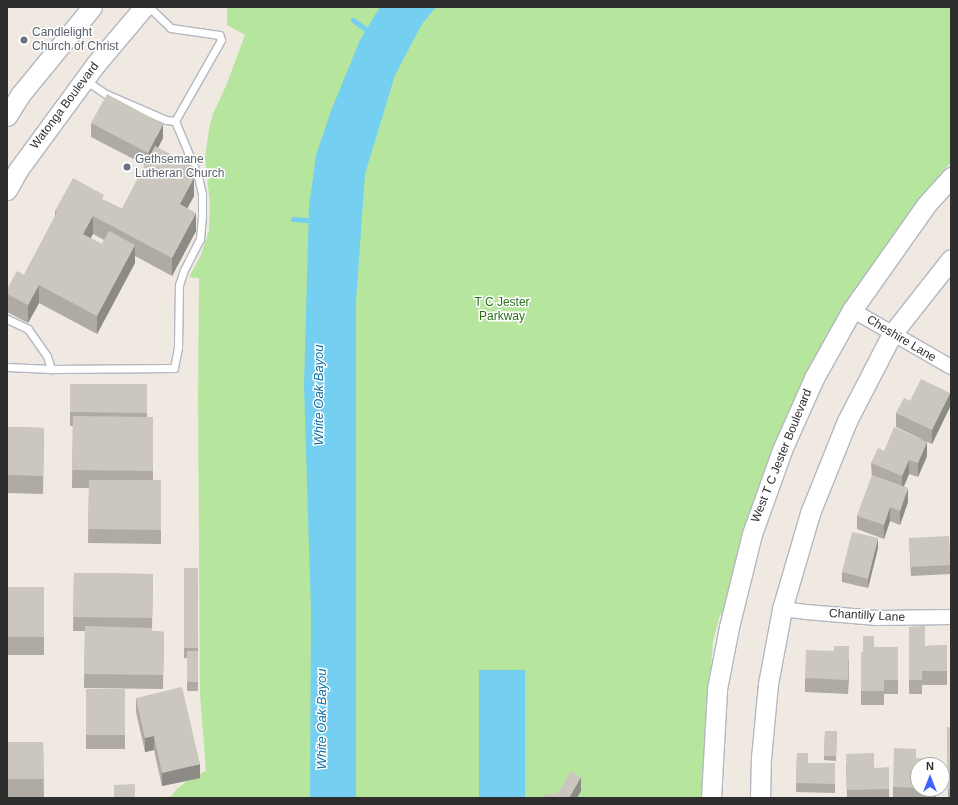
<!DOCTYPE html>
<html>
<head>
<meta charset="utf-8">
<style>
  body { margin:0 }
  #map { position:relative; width:958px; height:805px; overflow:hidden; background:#efe9e1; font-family:Helvetica,sans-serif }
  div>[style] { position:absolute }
  .green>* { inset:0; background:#b6e59e }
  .water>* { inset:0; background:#75cff0 }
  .stream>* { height:5px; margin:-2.5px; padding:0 2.5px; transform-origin:2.5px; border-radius:2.5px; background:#75cff0 }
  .roads { filter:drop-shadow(1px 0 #b4b7c1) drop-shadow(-1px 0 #b4b7c1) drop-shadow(0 1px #b4b7c1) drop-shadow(0 -1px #b4b7c1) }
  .lane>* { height:7px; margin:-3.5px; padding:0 3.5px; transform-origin:3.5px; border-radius:3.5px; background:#fff }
  .street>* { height:14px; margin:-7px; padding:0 7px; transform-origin:7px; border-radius:7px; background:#fff }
  .secondary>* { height:19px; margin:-9.5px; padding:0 9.5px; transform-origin:9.5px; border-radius:9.5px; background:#fff }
  .wall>* { inset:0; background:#afaba4 }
  .shaded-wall>* { inset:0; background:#8e8b86 }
  .building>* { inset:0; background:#cbc7bf }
  .dots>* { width:11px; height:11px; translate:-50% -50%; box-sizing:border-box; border:2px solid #fff; border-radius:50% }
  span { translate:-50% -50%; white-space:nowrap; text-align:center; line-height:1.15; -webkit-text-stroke:3px #fff; paint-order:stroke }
  .worship-label { font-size:12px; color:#5b616d }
  .left { translate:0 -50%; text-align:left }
  .street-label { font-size:12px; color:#2e2e2e }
  .park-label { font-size:12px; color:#2c6e1b }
  .water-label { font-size:13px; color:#0d6fa3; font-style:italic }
  .frame { position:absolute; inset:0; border:8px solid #2e2e2e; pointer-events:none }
  .north { position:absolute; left:910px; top:757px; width:40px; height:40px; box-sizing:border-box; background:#fff; border:1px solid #ababab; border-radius:50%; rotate:0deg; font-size:11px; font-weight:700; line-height:16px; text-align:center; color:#2e2e2e }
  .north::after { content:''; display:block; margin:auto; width:14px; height:18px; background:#4264fb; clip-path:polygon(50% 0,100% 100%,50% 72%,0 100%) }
</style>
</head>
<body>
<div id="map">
  <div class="green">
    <div style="clip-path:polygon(227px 7px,951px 7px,951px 162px,908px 214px,852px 295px,800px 386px,772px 451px,723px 614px,720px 615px,713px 641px,701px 798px,170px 798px,176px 790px,190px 778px,206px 771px,200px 694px,198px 395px,199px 278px,189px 277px,201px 255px,209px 230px,210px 204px,205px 159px,209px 129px,213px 114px,226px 86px,245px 35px,227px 25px)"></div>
  </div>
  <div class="water">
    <div style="clip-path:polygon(380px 7px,436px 7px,422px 24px,395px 75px,365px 174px,356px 301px,356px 798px,310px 798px,311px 611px,304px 385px,309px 206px,316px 155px,331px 111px,360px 40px)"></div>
    <div style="clip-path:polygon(479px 670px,525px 670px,525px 798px,479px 798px)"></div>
  </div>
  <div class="stream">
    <div style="left:353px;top:20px;width:24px;rotate:36deg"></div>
    <div style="left:293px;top:219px;width:21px;rotate:5deg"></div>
  </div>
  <div class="roads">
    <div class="lane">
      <div style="left:149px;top:7px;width:30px;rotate:44deg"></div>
      <div style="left:171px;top:28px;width:49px;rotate:8.3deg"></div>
      <div style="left:219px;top:35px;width:5px;rotate:68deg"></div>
      <div style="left:221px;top:40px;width:93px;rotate:119.6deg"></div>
      <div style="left:85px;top:80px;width:25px;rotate:34deg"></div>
      <div style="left:106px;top:94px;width:65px;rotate:23.4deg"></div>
      <div style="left:166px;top:120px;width:9px;rotate:6deg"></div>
      <div style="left:7px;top:319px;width:23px;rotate:25deg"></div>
      <div style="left:28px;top:329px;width:33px;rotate:55deg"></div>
      <div style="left:47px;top:356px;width:14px;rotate:73deg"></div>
      <div style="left:51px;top:369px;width:123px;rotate:-0.5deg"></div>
      <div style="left:174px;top:368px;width:21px;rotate:-79deg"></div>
      <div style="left:178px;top:347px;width:62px;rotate:-89.1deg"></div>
      <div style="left:179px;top:285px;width:16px;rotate:-72deg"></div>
      <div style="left:184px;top:270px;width:35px;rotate:-63deg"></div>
      <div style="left:200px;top:239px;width:23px;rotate:-85deg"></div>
      <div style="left:202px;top:216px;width:22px;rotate:-90deg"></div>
      <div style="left:202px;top:194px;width:18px;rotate:-103deg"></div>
      <div style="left:198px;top:176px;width:60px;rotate:-112.7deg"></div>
      <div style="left:7px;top:367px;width:44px;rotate:2.6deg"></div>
    </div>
    <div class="street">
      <div style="left:852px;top:310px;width:114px;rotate:29.9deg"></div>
      <div style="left:782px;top:609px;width:24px;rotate:7deg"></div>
      <div style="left:806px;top:612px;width:71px;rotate:4.8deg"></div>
      <div style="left:877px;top:618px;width:74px;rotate:-0.8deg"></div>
    </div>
    <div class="secondary">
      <div style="left:7px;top:116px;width:25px;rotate:-58deg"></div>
      <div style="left:20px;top:95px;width:114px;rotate:-50.7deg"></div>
      <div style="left:7px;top:190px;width:23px;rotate:-61deg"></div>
      <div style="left:18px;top:170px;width:130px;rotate:-53.7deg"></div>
      <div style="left:95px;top:65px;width:76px;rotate:-49.8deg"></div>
      <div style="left:711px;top:798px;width:109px;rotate:-86.8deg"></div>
      <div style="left:717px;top:689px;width:63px;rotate:-79deg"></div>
      <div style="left:729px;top:627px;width:96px;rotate:-76.1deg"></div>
      <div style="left:752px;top:534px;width:89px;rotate:-70.3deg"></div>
      <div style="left:782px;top:450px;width:79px;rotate:-66deg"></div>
      <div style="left:814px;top:378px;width:78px;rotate:-60.8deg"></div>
      <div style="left:852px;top:310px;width:128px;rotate:-54.8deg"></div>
      <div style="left:926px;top:205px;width:38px;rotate:-48deg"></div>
      <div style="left:760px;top:798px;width:40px;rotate:-88.6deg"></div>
      <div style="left:761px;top:758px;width:74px;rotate:-84.6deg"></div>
      <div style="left:768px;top:684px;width:76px;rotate:-79.4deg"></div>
      <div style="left:782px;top:609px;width:100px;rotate:-73.7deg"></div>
      <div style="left:810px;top:513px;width:99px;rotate:-68.1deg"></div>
      <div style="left:847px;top:421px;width:98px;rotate:-62.7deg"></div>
      <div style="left:892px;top:334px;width:95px;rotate:-51.8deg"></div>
    </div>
  </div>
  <div class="wall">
    <div style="clip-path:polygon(evenodd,91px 123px,163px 138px,158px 148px,194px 167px,194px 196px,187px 208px,196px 231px,172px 276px,135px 256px,135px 263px,97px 334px,39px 303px,28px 323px,7px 312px,7px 289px,24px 275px,55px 217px,55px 211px,104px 200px,122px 209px,145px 165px,91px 137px,91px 123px,93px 234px,104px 240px,102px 244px,90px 238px,93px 234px)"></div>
    <div style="clip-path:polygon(70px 384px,147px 384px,147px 417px,153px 417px,153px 480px,161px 480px,161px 544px,88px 543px,89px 488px,72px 488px,73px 426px,70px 426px)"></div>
    <div style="clip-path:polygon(910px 401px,950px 407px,932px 444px,927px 442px,927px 456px,918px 477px,909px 474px,904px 487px,908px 502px,900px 525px,890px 521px,884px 539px,857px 529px,857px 516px,872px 477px,871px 463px,884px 451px,921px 439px,896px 427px,896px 413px)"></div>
    <div style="clip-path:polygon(7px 427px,44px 428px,43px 494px,7px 493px)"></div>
    <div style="clip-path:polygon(909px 538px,951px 565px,951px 574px,911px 576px)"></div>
    <div style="clip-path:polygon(878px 548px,868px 588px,842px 582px,842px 572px)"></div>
    <div style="clip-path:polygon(184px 568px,198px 568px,198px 691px,187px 691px,187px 658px,184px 658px)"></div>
    <div style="clip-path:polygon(74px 573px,153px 574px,152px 631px,164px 632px,163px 689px,84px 688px,85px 631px,73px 631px)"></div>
    <div style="clip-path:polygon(7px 587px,44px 587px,44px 655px,7px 655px)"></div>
    <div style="clip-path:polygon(909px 627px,925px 646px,947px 645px,947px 685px,922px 685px,922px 694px,909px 694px)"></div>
    <div style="clip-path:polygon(874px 647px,898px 647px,898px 694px,884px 694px,884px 705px,861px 705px,861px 652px,863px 652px)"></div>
    <div style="clip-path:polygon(849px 660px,848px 694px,805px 692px,805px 678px)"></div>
    <div style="clip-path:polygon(86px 689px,125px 689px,125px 749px,86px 749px)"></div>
    <div style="clip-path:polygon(136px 698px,200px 778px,162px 786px,154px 750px,145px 752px,136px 712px)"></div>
    <div style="clip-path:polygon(947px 727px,951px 727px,951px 798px,948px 798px)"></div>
    <div style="clip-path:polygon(825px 731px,837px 731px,836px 761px,824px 760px)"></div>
    <div style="clip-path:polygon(7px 742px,43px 742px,44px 797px,7px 797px)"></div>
    <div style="clip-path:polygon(797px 753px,808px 763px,835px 763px,835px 793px,796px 792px)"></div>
    <div style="clip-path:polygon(916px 758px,918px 765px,918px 789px,936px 789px,936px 798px,893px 798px,893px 787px)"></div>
    <div style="clip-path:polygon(846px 764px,874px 768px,889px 789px,889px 798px,847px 798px)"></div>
  </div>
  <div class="shaded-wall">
    <div style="clip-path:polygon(163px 124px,163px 138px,148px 167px,148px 153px)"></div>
    <div style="clip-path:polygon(194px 167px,194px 196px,180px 222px,180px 204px,190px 175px)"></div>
    <div style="clip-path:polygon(196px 213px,196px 231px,172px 276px,172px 258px)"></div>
    <div style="clip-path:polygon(93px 216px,93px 234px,83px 252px,83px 234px)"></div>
    <div style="clip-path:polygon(135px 245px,135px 263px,97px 334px,97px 316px)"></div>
    <div style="clip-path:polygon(39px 285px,39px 303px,28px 323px,28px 305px)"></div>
    <div style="clip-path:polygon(950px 393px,950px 407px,932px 444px,932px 430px)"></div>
    <div style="clip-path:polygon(927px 442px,927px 456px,918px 477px,918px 463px)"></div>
    <div style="clip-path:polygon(909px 460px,909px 474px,902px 490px,902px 476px)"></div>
    <div style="clip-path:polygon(908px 488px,908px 502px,900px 525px,900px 511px)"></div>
    <div style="clip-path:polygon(890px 507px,890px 521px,884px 539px,884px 525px)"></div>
    <div style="clip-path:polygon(878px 538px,878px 548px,868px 588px,868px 579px)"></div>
    <div style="clip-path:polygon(849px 646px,849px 660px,848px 694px,848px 680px)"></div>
    <div style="clip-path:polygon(154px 736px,154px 750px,145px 752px,145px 738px)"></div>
    <div style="clip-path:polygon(200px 764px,200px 778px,162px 786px,162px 773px)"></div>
    <div style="clip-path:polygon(581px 777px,581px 791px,577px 798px,569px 798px)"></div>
  </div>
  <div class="building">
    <div style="clip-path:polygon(107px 94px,163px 124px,148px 153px,91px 123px)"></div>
    <div style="clip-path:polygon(155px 146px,194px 167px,190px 175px,194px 178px,180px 204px,196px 213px,172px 258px,93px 216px,83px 234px,102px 244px,109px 231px,135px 245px,97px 316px,39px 285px,28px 305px,7px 294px,7px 289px,17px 271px,24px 275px,57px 212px,55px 211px,73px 178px,104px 195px,102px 199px,122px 209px)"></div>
    <div style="clip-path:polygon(921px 379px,950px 393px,932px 430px,896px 413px,904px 398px,910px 401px)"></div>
    <div style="clip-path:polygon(70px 384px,147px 384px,147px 413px,70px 412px)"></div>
    <div style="clip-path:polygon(73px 416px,153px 417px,153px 471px,72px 470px)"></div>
    <div style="clip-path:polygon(7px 427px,44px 428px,43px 476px,7px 475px)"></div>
    <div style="clip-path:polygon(894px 427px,927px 442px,918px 463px,909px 460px,902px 476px,871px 463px,878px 448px,884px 451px)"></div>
    <div style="clip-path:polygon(872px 475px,908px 488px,900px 511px,890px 507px,884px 525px,857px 516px)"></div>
    <div style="clip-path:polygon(89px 480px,161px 480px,161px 530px,88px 529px)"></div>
    <div style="clip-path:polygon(852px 532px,878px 538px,868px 579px,842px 572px)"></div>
    <div style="clip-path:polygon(949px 536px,951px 565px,911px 567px,909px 538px)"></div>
    <div style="clip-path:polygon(184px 568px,198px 568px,198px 648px,184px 648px)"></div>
    <div style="clip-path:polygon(74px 573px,153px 574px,152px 618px,73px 617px)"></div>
    <div style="clip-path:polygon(7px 587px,44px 587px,44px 637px,7px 637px)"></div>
    <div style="clip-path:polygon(85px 626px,152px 628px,152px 631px,164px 632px,163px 675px,84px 674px)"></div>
    <div style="clip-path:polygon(925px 626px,925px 646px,947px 645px,947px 671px,922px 671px,922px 680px,909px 680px,909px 627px)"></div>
    <div style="clip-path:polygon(863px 636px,874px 636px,874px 647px,898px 647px,898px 680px,884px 680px,884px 691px,861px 691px,861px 652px,863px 652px)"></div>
    <div style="clip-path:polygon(834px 646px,849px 646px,848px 680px,805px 678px,806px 650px,834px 651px)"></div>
    <div style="clip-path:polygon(187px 651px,198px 651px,198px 682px,187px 682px)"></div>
    <div style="clip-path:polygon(182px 687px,200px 764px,162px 773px,154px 736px,145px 738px,136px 698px)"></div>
    <div style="clip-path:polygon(86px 689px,125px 689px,125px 735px,86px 735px)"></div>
    <div style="clip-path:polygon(947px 727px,951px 727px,951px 789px,948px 789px)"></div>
    <div style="clip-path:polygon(825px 731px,837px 731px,836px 756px,824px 756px)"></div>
    <div style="clip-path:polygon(7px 742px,43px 742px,44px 779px,7px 779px)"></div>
    <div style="clip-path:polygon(894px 748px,916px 749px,916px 758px,937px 759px,937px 765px,918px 765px,918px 788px,893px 787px)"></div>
    <div style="clip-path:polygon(797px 753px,808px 753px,808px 763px,835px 763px,835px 784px,796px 783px)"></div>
    <div style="clip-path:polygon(874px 753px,874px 768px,889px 767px,889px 789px,847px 790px,846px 754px)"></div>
    <div style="clip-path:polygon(571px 771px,581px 777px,569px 798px,543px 798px,545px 794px,557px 794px)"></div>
    <div style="clip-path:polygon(135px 784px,135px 798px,110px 798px,114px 798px,114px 785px)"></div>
  </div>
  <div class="dots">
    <div style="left:24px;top:40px;background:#6b7280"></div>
    <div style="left:127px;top:167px;background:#6b7280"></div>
  </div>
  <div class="worship-label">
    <span class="left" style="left:32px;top:40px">Candlelight<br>Church of Christ</span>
    <span class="left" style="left:135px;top:167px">Gethsemane<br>Lutheran Church</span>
  </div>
  <div class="street-label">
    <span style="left:65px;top:106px;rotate:-53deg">Watonga Boulevard</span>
    <span style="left:901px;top:339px;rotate:31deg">Cheshire Lane</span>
    <span style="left:782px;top:456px;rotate:-68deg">West T C Jester Boulevard</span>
    <span style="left:867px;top:616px;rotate:3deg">Chantilly Lane</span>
  </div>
  <div class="park-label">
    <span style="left:502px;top:310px">T C Jester<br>Parkway</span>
  </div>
  <div class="water-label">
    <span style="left:319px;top:395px;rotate:-90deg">White Oak Bayou</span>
    <span style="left:322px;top:719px;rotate:-90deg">White Oak Bayou</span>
  </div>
  <div class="frame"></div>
  <div class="north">N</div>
</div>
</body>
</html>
